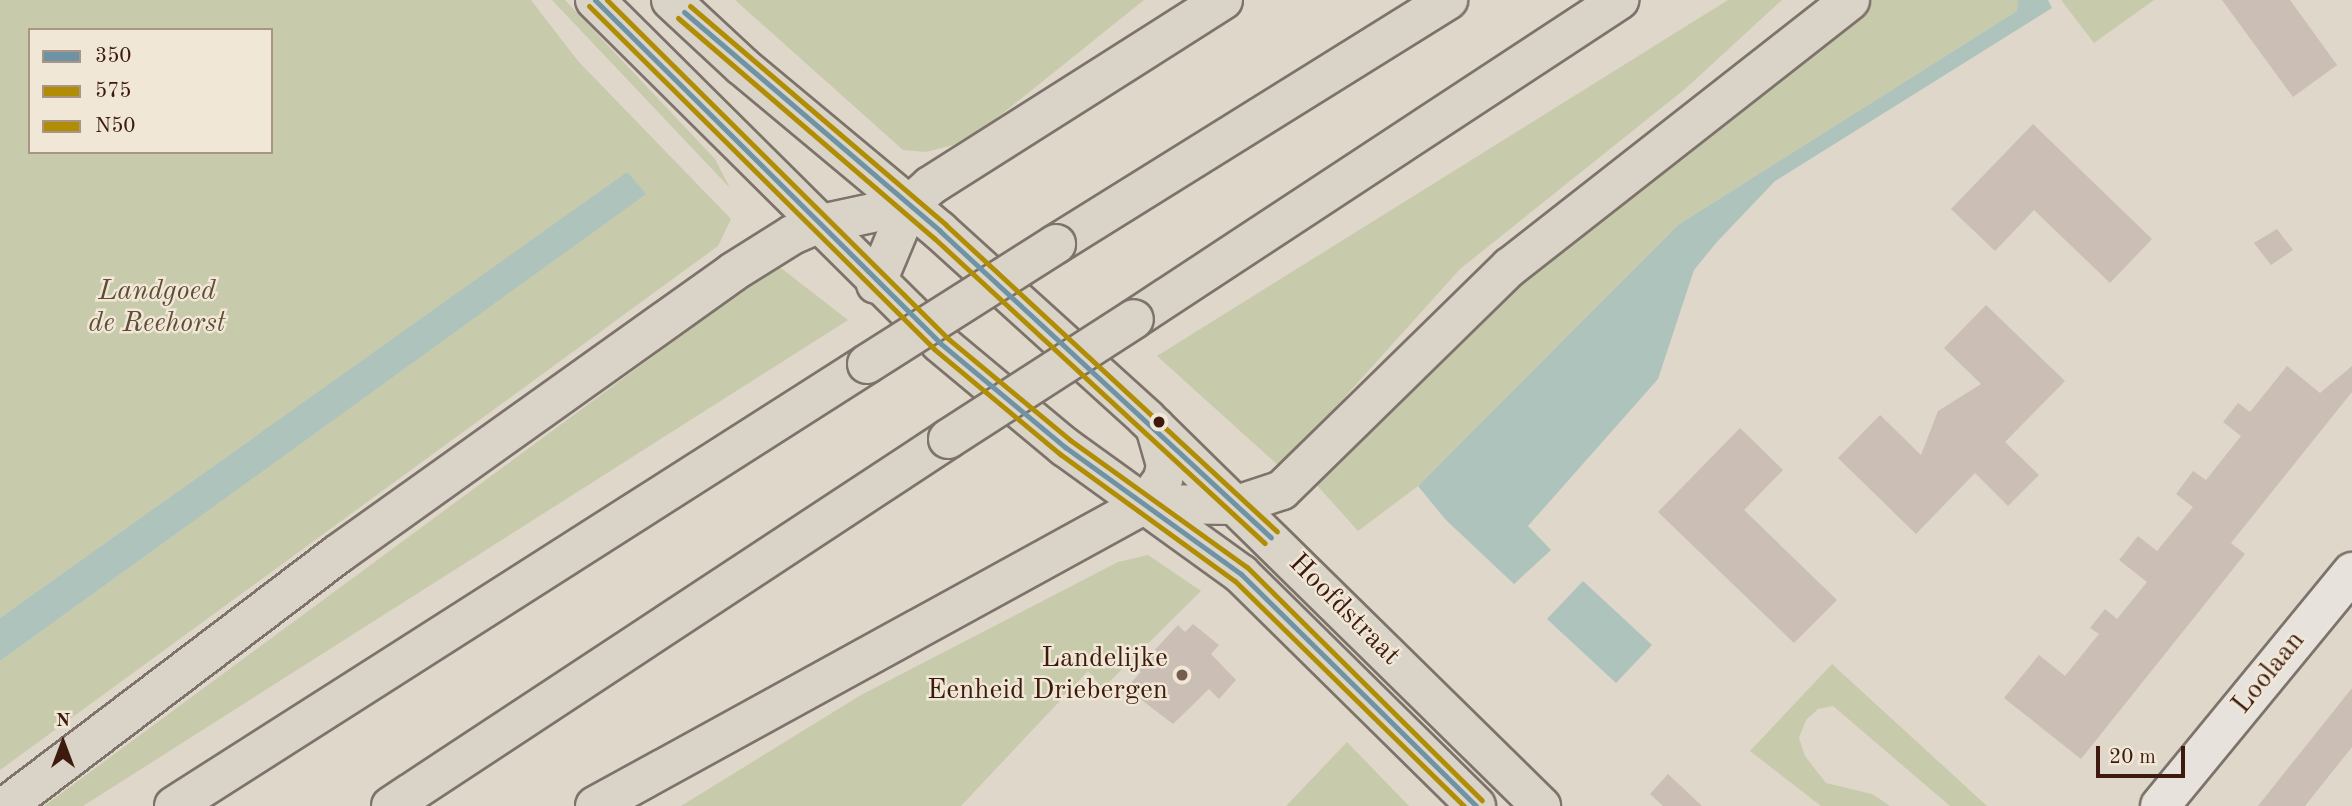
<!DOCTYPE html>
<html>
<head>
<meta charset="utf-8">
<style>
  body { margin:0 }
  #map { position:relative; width:2352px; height:806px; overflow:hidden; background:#dfd7ca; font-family:"Old Standard TT",serif }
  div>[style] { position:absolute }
  .green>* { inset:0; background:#c8caac }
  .water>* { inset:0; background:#adc3bc }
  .building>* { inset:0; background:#cbbeb4 }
  .roads { filter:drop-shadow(2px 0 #7d736b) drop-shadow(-2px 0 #7d736b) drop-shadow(0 2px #7d736b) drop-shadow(0 -2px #7d736b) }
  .secondary>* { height:38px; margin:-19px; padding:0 19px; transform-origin:19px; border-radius:19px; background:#e7e3dc }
  .primary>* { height:38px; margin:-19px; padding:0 19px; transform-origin:19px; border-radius:19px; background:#dad3c7 }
  .highway>* { height:38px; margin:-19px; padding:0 19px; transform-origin:19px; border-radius:19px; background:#dad3c7 }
  .bridges { filter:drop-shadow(2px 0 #7d736b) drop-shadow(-2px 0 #7d736b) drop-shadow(0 2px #7d736b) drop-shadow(0 -2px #7d736b) }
  .highway-bridge>* { height:38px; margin:-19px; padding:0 19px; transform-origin:19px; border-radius:19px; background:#dad3c7 }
  .bus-1>* { height:5px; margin:-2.5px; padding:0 2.5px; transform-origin:2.5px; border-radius:2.5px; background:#6e93a5 }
  .bus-2>* { height:5px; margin:-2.5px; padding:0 2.5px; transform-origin:2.5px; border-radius:2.5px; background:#b08d05 }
  .bus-3>* { height:5px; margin:-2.5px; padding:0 2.5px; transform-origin:2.5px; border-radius:2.5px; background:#b08d05 }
  .dots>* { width:19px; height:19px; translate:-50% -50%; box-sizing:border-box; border:4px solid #f0e7d7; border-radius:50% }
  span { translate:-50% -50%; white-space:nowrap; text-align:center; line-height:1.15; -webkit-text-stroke:5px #f0e7d7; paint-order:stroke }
  .park-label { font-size:28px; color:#614c35; font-style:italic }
  .street-label { font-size:28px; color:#3d1a0d }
  .poi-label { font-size:28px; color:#3d1a0d }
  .right { translate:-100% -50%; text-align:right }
  .legend { position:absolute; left:28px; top:28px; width:245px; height:126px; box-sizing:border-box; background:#f0e7d7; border:2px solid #a89586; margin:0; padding:9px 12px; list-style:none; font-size:21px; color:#3d1a0d }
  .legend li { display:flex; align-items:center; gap:14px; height:35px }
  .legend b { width:35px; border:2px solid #a89586 }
  .north { position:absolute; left:28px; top:708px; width:70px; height:70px; -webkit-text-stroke:5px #f0e7d7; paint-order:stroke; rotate:0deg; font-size:19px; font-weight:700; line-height:28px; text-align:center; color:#3d1a0d }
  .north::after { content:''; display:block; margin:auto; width:24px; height:32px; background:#3d1a0d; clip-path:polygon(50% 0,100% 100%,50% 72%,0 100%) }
  .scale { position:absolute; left:2096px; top:746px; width:89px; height:32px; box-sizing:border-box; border:4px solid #3d1a0d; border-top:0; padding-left:9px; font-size:21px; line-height:24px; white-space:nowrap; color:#3d1a0d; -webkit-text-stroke:5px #f0e7d7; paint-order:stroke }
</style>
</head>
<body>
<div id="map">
  <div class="green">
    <div style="clip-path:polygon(evenodd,0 0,531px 0,578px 61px,731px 219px,718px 246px,0 770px,0 661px,645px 194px,626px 173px,0 618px,0 0,30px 30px,271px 30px,271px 152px,30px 152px,30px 30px)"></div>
    <div style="clip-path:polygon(552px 0,565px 0,715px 159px,730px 188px)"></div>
    <div style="clip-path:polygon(735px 0,1144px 0,987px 126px,953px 145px,926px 152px,903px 150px)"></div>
    <div style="clip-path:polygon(1728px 0,1782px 0,1685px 89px,1460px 269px,1281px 468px,1157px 356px)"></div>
    <div style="clip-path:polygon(1871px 0,2020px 0,2017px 11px,1678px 225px,1418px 486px,1358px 531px,1314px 482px,1456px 335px)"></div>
    <div style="clip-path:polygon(2061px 0,2154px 0,2094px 43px)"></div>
    <div style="clip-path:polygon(777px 265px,848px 320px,83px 806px,44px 806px)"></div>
    <div style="clip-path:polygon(1148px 555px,1201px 591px,1103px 688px,1088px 671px,961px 806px,681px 806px,861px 695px,1118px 562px)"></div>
    <div style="clip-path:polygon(1832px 664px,1987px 806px,1950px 806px,1833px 706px,1818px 709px,1806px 720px,1799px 738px,1805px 756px,1826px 783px,1872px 794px,1890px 806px,1821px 806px,1750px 751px)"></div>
    <div style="clip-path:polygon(1347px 742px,1409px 806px,1286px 806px)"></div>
  </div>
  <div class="water">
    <div style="clip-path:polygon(2018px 0,2048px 0,2052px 8px,1775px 181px,1716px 243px,1694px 270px,1658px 379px,1528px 526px,1551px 550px,1514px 584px,1446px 520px,1418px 486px,1678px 225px,2017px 11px)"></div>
    <div style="clip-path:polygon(627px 172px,646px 194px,0 661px,0 618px)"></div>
    <div style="clip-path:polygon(1583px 581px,1652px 645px,1616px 683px,1547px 619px)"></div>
  </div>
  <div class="building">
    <div style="clip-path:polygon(2222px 0,2290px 0,2337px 65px,2293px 97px)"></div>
    <div style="clip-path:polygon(2033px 124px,2152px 239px,2110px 283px,2034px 210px,1995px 251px,1951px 209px)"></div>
    <div style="clip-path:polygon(2277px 229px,2293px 250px,2271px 265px,2254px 243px)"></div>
    <div style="clip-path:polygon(1986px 305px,2065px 381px,2005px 442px,2039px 475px,2008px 506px,1975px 473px,1916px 534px,1838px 458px,1880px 415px,1921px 455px,1938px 411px,1981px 384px,1944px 348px)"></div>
    <div style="clip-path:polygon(2287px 366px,2320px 393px,2352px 366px,2352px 392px,2231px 543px,2245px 554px,2081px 759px,2004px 698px,2039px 655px,2065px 676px,2099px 634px,2090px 628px,2105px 609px,2117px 619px,2147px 582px,2119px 560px,2138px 536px,2157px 551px,2193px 507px,2176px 494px,2193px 471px,2206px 480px,2241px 436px,2223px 422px,2238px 403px,2250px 412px)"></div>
    <div style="clip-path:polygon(1740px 428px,1783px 470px,1744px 510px,1837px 600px,1794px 643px,1658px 512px)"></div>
    <div style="clip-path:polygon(1193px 624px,1219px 645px,1211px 654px,1236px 680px,1219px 699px,1209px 689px,1173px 724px,1126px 688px,1141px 672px,1137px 669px,1178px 625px,1185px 632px)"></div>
    <div style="clip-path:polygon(2352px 688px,2352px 747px,2305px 806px,2258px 806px)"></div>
    <div style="clip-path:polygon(1668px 774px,1702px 806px,1663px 806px,1650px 794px)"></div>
  </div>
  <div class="roads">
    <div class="secondary">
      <div style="left:2160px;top:806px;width:303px;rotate:-50.6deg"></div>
    </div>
    <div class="primary">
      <div style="left:595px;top:0;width:486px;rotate:44.8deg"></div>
      <div style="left:940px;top:343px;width:163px;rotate:39.8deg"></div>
      <div style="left:1065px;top:447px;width:217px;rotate:35.8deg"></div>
      <div style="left:1241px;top:574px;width:330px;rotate:44.6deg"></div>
      <div style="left:671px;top:0;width:97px;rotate:42.9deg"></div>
      <div style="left:742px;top:66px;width:258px;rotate:39.8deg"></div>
      <div style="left:940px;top:231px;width:278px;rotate:42.2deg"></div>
      <div style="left:1146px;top:418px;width:554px;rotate:44.49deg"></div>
    </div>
    <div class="highway">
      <div style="left:1056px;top:244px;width:462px;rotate:-31.9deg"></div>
      <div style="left:876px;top:284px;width:86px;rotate:-67.3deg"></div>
      <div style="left:909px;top:205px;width:28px;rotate:-42deg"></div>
      <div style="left:930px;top:186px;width:347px;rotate:-32.4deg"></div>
      <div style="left:1134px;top:319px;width:581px;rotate:-33.33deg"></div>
      <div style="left:1145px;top:504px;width:92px;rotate:0.6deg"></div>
      <div style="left:1237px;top:505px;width:47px;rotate:-18.4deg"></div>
      <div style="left:1282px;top:490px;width:319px;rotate:-44.4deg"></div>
      <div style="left:1510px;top:267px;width:432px;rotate:-38.1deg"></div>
      <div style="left:6px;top:806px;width:417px;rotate:-37.2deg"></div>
      <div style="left:338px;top:554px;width:485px;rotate:-35.5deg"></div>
      <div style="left:733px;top:272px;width:70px;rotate:-32.1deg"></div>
      <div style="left:792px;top:235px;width:26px;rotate:-23deg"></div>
      <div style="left:816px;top:225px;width:95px;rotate:-12.1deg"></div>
      <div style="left:174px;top:806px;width:822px;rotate:-32.53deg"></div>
      <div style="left:391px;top:806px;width:667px;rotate:-33.38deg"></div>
      <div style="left:595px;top:806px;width:627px;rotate:-28.77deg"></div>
      <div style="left:1145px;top:504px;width:31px;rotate:-54deg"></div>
      <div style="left:1163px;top:479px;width:14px;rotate:-78deg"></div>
      <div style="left:1166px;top:465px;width:40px;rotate:-106deg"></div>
    </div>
  </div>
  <div class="bridges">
    <div class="highway-bridge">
      <div style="left:867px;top:364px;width:224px;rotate:-32.4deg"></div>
      <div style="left:948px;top:439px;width:221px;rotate:-32.8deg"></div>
    </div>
  </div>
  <div class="bus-1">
    <div style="left:595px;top:0;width:486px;rotate:44.8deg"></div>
    <div style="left:940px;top:343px;width:163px;rotate:39.8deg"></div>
    <div style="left:1065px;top:447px;width:217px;rotate:35.8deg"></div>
    <div style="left:1241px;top:574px;width:330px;rotate:44.6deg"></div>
    <div style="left:684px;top:12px;width:337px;rotate:40.5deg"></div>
    <div style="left:940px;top:231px;width:451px;rotate:42.8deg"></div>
  </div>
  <div class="bus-2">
    <div style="left:589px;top:6px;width:486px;rotate:44.8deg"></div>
    <div style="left:934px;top:349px;width:164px;rotate:39.8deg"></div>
    <div style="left:1060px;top:454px;width:216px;rotate:36deg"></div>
    <div style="left:1235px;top:581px;width:321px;rotate:44.5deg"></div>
    <div style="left:678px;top:18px;width:338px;rotate:40.7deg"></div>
    <div style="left:934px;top:238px;width:450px;rotate:42.7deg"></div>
  </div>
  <div class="bus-3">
    <div style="left:607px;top:0;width:478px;rotate:44.8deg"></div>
    <div style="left:946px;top:337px;width:161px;rotate:39.7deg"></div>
    <div style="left:1070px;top:440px;width:218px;rotate:35.7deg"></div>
    <div style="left:1247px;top:567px;width:331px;rotate:44.8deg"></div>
    <div style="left:690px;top:6px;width:337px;rotate:40.5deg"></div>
    <div style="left:946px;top:225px;width:451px;rotate:42.8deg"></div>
  </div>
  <div class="dots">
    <div style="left:1159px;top:422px;background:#3d1a0d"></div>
    <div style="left:1182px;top:675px;background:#765c4f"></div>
  </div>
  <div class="park-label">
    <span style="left:157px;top:308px">Landgoed<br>de Reehorst</span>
  </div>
  <div class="street-label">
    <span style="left:1344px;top:610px;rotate:45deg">Hoofdstraat</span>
    <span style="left:2269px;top:673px;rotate:-51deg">Loolaan</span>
  </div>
  <div class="poi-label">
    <span class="right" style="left:1168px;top:675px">Landelijke<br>Eenheid Driebergen</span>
  </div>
  <ul class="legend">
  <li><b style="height:9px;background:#6e93a5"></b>350</li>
  <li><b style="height:9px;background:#b08d05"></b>575</li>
  <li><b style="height:9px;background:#b08d05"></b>N50</li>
  </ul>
  <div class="north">N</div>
  <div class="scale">20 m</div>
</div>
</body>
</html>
